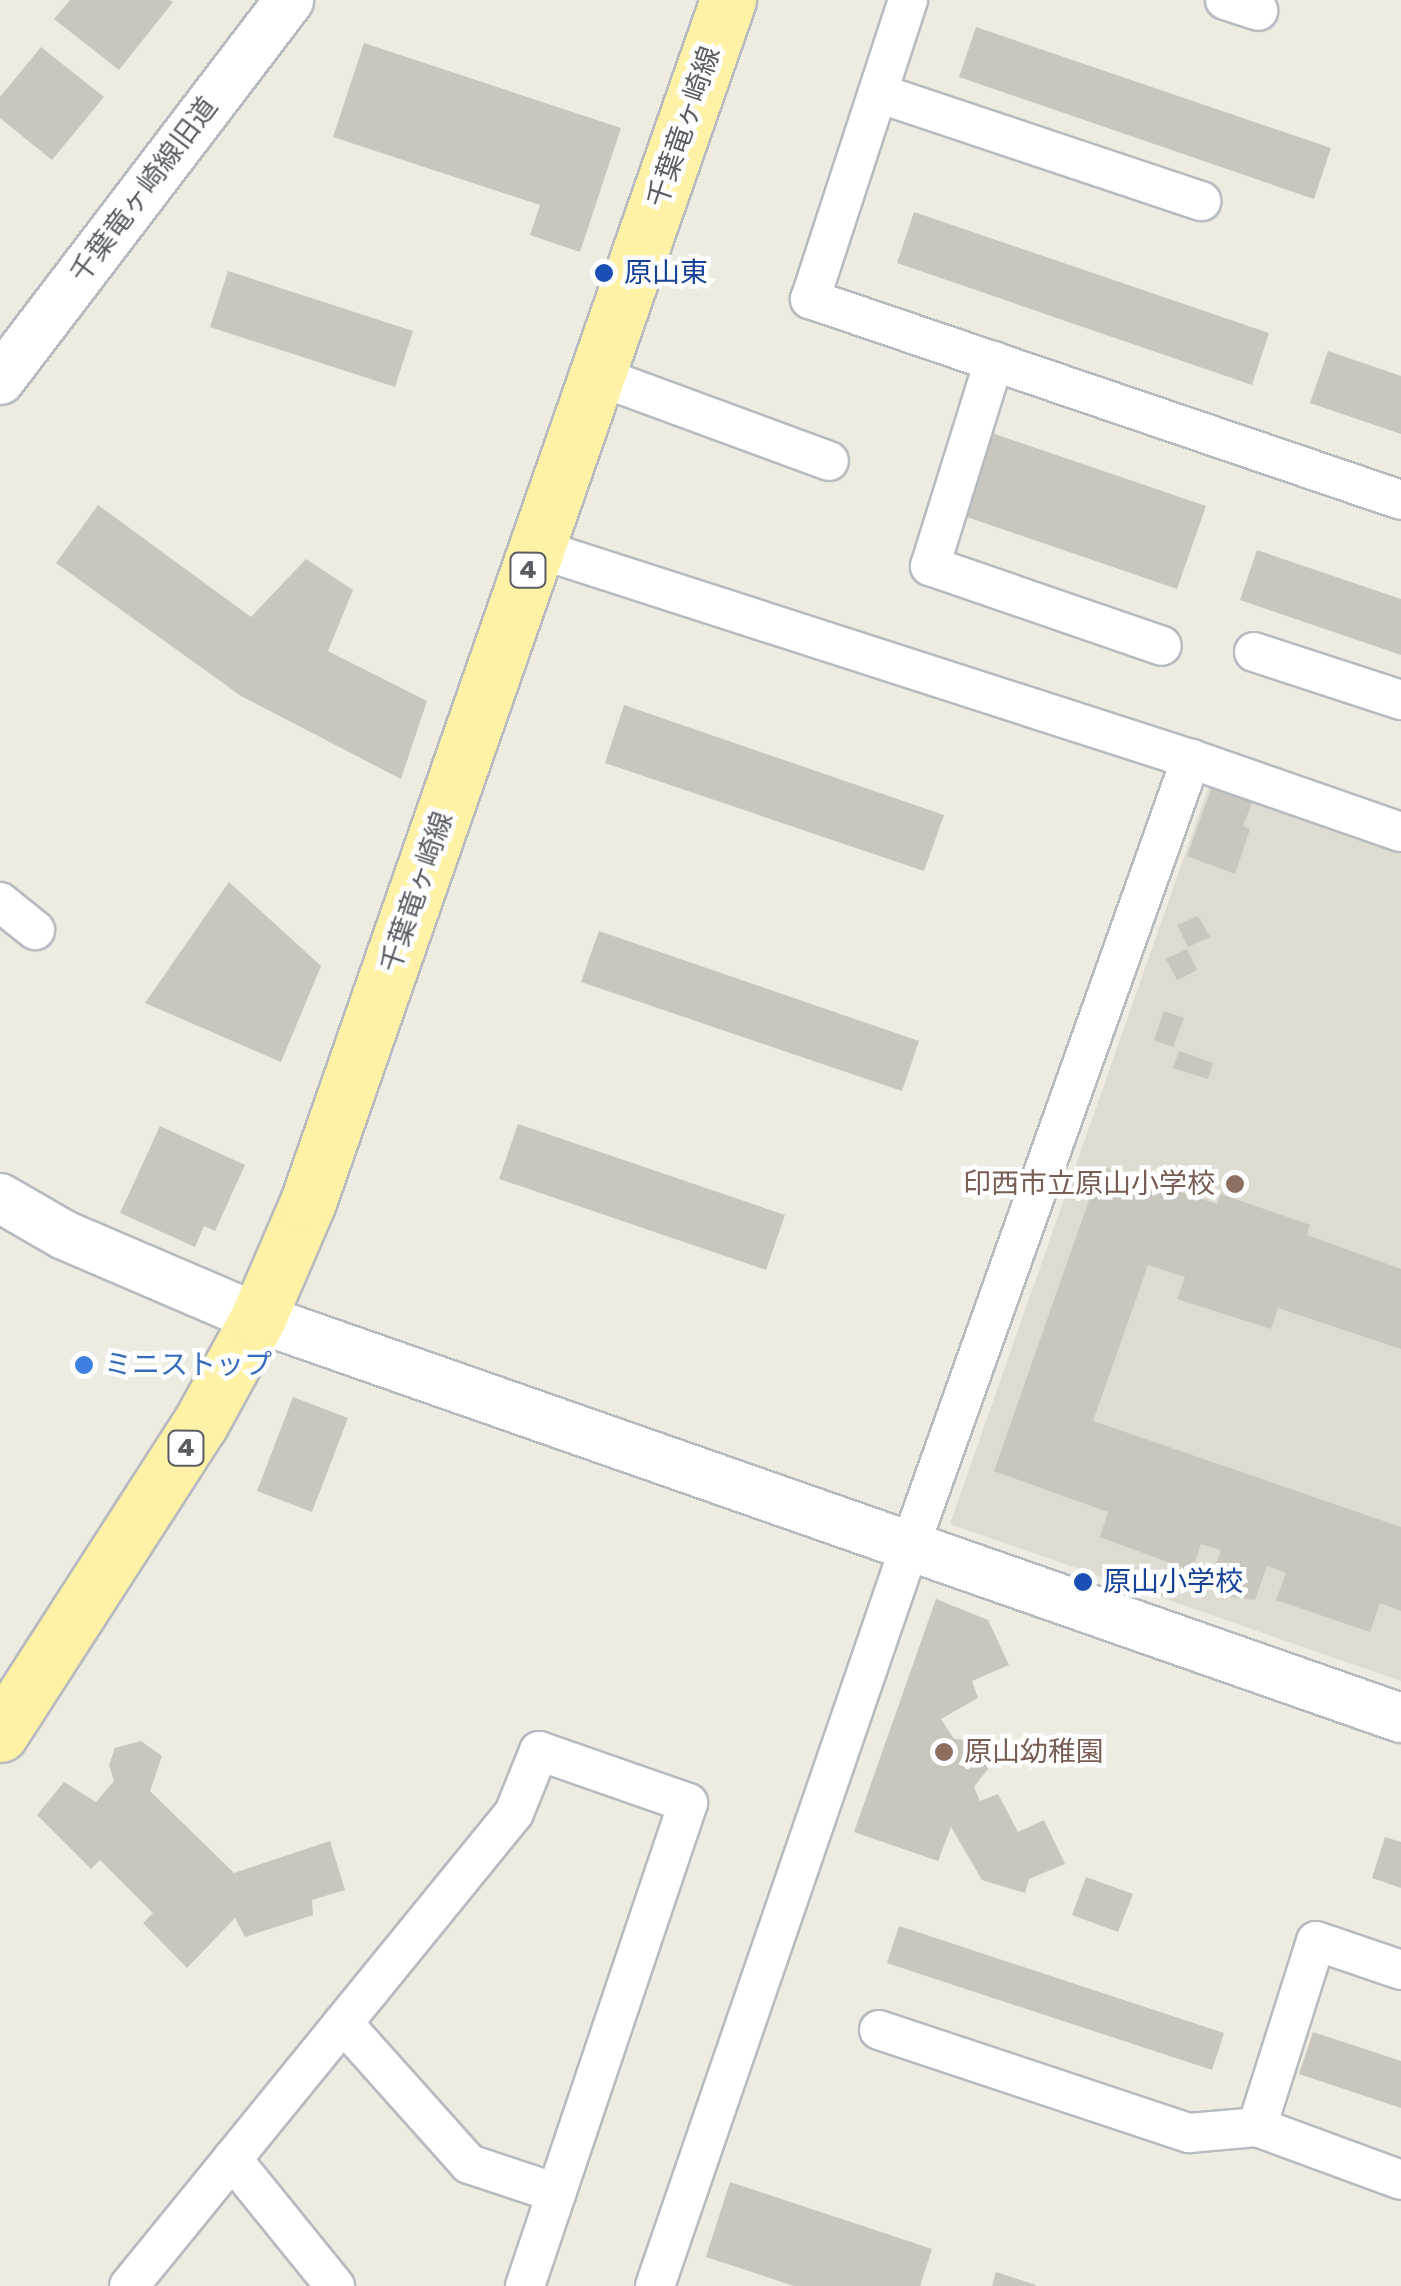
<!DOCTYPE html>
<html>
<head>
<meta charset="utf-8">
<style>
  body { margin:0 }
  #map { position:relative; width:1401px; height:2286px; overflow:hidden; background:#eeebe1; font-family:Rubik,"Noto Sans JP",sans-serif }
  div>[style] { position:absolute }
  .education>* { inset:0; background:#dedbd0 }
  .building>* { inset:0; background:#c9c6be }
  .roads { filter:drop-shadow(2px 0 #b7babf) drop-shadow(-2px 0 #b7babf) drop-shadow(0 2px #b7babf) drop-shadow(0 -2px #b7babf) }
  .minor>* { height:38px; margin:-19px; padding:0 19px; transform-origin:19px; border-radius:19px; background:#fff }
  .tertiary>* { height:48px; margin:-24px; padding:0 24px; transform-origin:24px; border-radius:24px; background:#fff }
  .primary>* { height:55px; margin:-27.5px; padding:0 27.5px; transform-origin:27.5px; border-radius:27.5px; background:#fff1a5 }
  .dots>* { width:28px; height:28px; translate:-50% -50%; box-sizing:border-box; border:5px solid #fff; border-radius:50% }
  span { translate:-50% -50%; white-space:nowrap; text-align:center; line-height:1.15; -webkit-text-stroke:9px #fff; paint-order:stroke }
  .shield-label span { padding:2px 8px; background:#fff; border:2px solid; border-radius:8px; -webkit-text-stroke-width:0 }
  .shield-label { font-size:25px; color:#5a5e64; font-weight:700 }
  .street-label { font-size:28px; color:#5a5e64 }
  .transit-label { font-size:28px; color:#164399 }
  .left { translate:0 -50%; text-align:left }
  .education-label { font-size:28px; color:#785e54 }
  .right { translate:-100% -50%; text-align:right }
  .shop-label { font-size:28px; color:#366cbe }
</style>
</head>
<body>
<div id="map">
  <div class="education">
    <div style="clip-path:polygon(1220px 781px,1401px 844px,1401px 1681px,950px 1524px,1209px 786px)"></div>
  </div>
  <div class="building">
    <div style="clip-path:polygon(70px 0,170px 0,173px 2px,119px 70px,54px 19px)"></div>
    <div style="clip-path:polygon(976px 27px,1331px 148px,1314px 199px,959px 77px)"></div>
    <div style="clip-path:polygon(364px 43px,621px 128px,580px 252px,530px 235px,540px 205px,333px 137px)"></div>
    <div style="clip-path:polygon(41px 47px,104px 97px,52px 160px,0 118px,0 97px)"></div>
    <div style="clip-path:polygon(914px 212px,1269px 333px,1252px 385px,897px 263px)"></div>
    <div style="clip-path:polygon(228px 271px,413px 331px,395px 387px,210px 327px)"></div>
    <div style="clip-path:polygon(1328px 351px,1401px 376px,1401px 434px,1310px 403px)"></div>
    <div style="clip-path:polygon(989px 432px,1206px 506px,1177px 589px,961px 515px)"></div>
    <div style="clip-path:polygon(98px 505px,251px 617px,306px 559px,353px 590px,328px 651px,427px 701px,401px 779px,241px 696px,56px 563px)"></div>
    <div style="clip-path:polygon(1257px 550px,1401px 599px,1401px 655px,1240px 600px)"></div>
    <div style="clip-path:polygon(624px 705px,944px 815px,924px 871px,605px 763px)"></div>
    <div style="clip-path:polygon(1213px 784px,1254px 798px,1243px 826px,1250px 829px,1235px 874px,1187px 856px)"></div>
    <div style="clip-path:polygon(229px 882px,321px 966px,281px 1062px,145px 1003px)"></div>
    <div style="clip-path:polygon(1198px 916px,1210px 937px,1188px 947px,1177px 925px)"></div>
    <div style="clip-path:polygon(599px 931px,919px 1041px,902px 1091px,581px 982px)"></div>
    <div style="clip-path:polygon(1187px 949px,1197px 970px,1177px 980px,1166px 959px)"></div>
    <div style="clip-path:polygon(1164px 1011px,1184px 1018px,1173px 1047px,1154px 1040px)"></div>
    <div style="clip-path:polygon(1179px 1051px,1213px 1063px,1208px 1079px,1173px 1068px)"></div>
    <div style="clip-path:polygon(518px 1124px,785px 1215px,766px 1270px,499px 1179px)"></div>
    <div style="clip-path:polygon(160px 1126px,245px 1165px,215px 1231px,204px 1226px,195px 1247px,120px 1213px)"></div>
    <div style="clip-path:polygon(1101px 1166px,1217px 1204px,1221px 1194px,1310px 1225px,1307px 1235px,1401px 1269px,1401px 1349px,1278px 1308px,1271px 1329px,1177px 1299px,1185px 1277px,1148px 1265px,1093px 1421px,1401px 1527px,1401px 1611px,1380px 1603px,1370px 1632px,1276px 1600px,1286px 1573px,1267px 1566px,1255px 1600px,1225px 1596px,1209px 1585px,1221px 1550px,1201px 1544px,1192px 1571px,1100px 1537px,1108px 1512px,994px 1471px)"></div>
    <div style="clip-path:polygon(293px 1397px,348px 1418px,312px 1512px,257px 1491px)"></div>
    <div style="clip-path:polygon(936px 1599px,988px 1620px,1009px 1665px,972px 1681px,978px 1698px,941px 1719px,954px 1739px,970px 1740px,985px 1754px,988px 1769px,974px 1787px,980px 1801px,998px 1794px,1018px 1832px,1044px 1820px,1065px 1864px,1029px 1879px,1025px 1893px,982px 1880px,951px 1827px,938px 1861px,854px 1832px)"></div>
    <div style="clip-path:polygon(141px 1741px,162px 1756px,150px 1791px,234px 1873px,330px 1841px,345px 1890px,312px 1900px,313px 1915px,245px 1937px,235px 1918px,187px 1968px,143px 1923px,153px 1913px,100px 1860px,91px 1869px,37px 1815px,64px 1782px,96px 1802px,114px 1781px,109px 1765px,115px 1748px)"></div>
    <div style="clip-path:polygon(1385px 1837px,1401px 1842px,1401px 1888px,1372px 1878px)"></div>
    <div style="clip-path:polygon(1086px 1877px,1133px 1894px,1118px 1932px,1072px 1915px)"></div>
    <div style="clip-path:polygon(899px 1926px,1224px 2033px,1212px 2070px,887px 1963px)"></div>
    <div style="clip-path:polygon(1313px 2032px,1401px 2061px,1401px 2108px,1299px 2074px)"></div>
    <div style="clip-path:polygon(730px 2182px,932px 2249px,920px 2286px,794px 2286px,706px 2257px)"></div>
    <div style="clip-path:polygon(996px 2272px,1036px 2285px,1036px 2286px,992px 2286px)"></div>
  </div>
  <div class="roads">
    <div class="minor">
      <div style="left:908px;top:0;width:315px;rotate:108.1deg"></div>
      <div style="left:810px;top:299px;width:624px;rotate:18.78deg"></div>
      <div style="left:1225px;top:0;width:35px;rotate:18deg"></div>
      <div style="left:878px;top:93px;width:341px;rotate:18.5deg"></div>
      <div style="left:994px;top:361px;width:215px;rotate:107.3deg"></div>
      <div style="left:930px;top:566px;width:245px;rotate:19deg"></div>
      <div style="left:598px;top:376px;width:246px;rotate:20.2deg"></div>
      <div style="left:536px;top:548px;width:688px;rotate:17.86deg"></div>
      <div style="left:1191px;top:759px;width:222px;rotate:19.2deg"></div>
      <div style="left:1254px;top:652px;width:155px;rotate:18.1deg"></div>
      <div style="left:0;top:902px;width:45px;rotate:38.7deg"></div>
      <div style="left:343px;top:2023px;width:189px;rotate:48.2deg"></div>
      <div style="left:469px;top:2164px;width:92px;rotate:18.4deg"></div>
      <div style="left:879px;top:2030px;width:327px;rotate:18.4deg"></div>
      <div style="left:1189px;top:2133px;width:68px;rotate:-5deg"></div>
      <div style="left:1257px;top:2127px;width:153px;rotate:20.2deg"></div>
      <div style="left:1257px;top:2127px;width:195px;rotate:-72.4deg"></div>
      <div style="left:1316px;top:1941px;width:90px;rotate:18.8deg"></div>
      <div style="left:232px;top:2159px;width:164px;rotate:51deg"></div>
      <div style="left:129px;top:2286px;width:610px;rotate:-50.86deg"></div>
      <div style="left:514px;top:1813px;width:67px;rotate:-68deg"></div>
      <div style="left:539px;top:1751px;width:158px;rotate:19.2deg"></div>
      <div style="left:688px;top:1803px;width:510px;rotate:108.65deg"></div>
      <div style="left:655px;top:2286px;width:783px;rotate:-70.99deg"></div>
      <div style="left:910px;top:1546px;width:836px;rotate:-70.35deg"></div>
    </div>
    <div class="tertiary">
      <div style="left:0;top:380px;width:477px;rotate:-52.7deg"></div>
      <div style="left:0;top:1198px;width:74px;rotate:30deg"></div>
      <div style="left:64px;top:1235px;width:211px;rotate:23.2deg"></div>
      <div style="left:258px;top:1318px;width:1211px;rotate:19.29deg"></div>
    </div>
    <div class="primary">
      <div style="left:0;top:1734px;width:369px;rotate:-57.2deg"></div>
      <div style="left:200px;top:1424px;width:121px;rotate:-61.3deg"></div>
      <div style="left:258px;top:1318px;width:126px;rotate:-66.7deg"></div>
      <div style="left:308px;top:1202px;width:1273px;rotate:-70.74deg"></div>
    </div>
  </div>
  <div class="dots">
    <div style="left:604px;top:273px;background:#1a4fb4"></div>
    <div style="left:1235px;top:1184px;background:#8d6e63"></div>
    <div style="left:84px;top:1365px;background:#3f7fe0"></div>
    <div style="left:1083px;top:1582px;background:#1a4fb4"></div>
    <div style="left:944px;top:1752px;background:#8d6e63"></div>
  </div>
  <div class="shield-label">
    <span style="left:528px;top:570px">4</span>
    <span style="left:186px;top:1448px">4</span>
  </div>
  <div class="street-label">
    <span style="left:684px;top:127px;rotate:-71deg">千葉竜ヶ崎線</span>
    <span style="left:144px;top:190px;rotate:-53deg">千葉竜ヶ崎線旧道</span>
    <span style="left:417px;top:892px;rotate:-71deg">千葉竜ヶ崎線</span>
  </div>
  <div class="transit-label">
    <span class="left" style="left:624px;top:273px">原山東</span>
    <span class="left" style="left:1103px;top:1582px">原山小学校</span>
  </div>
  <div class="education-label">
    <span class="right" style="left:1215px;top:1184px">印西市立原山小学校</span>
    <span class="left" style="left:964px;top:1752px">原山幼稚園</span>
  </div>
  <div class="shop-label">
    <span class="left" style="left:104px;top:1365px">ミニストップ</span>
  </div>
</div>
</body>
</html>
